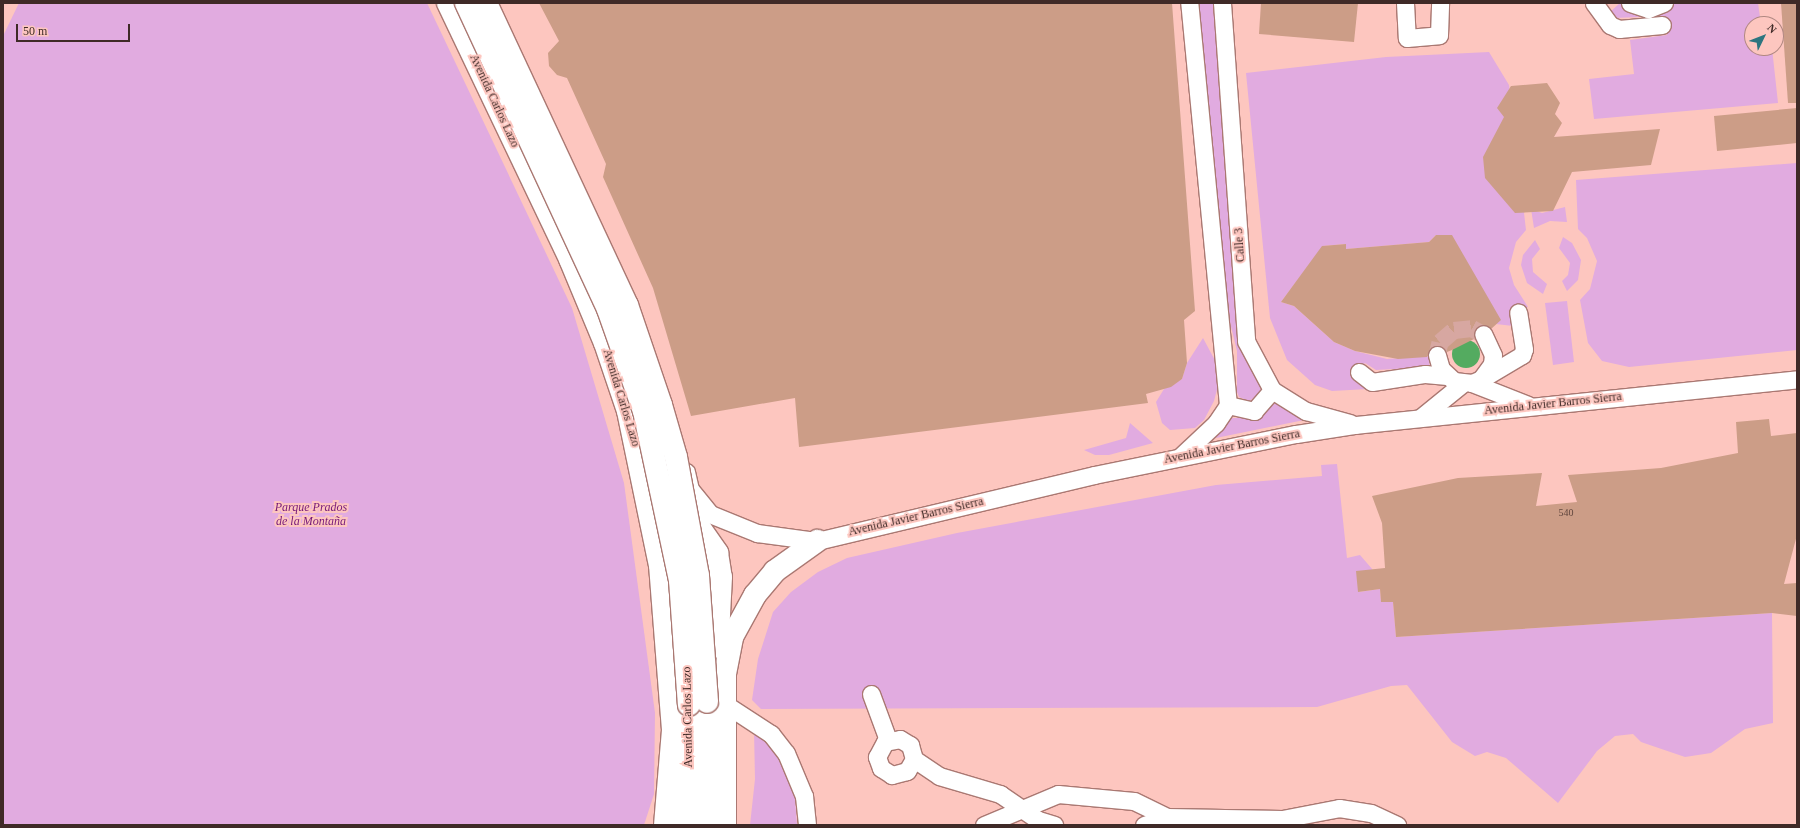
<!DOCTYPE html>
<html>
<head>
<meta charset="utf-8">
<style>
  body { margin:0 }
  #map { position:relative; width:1800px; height:828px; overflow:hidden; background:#fdc6bf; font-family:Georgia,serif }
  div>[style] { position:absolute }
  .green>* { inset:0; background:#e1abe0 }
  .water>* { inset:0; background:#54ab60 }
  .round { border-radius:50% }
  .building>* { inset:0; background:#cc9d87 }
  .minor-tunnel>* { height:17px; margin-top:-8.5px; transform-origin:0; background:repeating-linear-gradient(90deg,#d7a7a1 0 17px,transparent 0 25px) }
  .roads { filter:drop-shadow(1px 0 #aa7872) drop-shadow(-1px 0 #aa7872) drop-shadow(0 1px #aa7872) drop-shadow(0 -1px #aa7872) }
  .minor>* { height:17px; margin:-8.5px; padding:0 8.5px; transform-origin:8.5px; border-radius:8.5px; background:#fff }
  .major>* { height:22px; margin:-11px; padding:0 11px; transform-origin:11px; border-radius:11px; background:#fff }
  .highway>* { height:22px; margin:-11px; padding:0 11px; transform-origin:11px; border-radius:11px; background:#fff }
  .bridges { filter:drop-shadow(1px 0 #aa7872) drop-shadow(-1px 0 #aa7872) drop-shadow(0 1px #aa7872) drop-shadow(0 -1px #aa7872) }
  .highway-bridge>* { height:22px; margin:-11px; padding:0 11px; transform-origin:11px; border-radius:11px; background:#fff }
  span { translate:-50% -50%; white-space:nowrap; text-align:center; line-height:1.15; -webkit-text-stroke:4px #fdc6bf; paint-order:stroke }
  .number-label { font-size:10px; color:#62473f }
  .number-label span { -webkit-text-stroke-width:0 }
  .street-label { font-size:12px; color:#3f2a27 }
  .park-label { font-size:12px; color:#761878; font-style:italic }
  .frame { position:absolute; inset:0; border:4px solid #3f2a27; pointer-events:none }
  .north { position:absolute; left:1744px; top:16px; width:40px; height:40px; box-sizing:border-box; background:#fdc6bf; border:1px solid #b18882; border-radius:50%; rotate:47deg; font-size:11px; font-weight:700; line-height:16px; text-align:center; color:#3f2a27 }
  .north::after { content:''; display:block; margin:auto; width:14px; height:18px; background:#2d757f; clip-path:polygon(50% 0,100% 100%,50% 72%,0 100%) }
  .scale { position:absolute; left:16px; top:24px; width:114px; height:18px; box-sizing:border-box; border:2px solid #3f2a27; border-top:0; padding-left:5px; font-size:12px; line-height:14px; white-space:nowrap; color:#3f2a27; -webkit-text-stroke:3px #fdc6bf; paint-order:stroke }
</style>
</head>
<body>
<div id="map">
  <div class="green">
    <div style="clip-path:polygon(19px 3px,427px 3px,572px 308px,624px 483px,655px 713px,654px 794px,644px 825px,3px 825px,3px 36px)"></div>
    <div style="clip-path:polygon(1197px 3px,1213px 3px,1239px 324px,1261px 385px,1260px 394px,1249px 401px,1239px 397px,1237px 392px,1237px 351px,1228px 314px)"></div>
    <div style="clip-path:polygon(1620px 3px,1758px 3px,1761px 24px,1752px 24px,1752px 48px,1772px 48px,1778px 103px,1594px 119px,1589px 79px,1634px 74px,1630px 40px,1667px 35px,1664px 16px,1614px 18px,1610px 12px)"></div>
    <div style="clip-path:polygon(1489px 52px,1509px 85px,1526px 230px,1516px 242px,1509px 268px,1514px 285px,1528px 307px,1510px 311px,1513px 326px,1496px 324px,1436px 235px,1429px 242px,1346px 249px,1345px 244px,1323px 246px,1281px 302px,1294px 306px,1334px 342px,1355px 351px,1387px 359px,1431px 356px,1429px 367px,1376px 370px,1365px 363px,1352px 377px,1368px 389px,1332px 391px,1315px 385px,1287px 360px,1270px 318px,1246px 73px,1386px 57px)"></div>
    <div style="clip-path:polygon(1797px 163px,1797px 350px,1629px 367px,1602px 361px,1588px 343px,1580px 300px,1590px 289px,1597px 261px,1587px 238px,1578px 229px,1576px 180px)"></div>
    <div style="clip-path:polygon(1565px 207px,1567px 222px,1550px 221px,1534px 228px,1531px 209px,1542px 213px)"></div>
    <div style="clip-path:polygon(1563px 237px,1572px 243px,1581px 260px,1578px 280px,1567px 291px,1562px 281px,1568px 275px,1570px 263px,1559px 248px)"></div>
    <div style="clip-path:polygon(1535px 240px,1540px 249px,1532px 259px,1533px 272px,1547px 284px,1543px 294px,1527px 283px,1521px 265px,1523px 255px)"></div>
    <div style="clip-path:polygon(1567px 301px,1574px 362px,1553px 365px,1545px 303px)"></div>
    <div style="clip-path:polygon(1203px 338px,1218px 366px,1220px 378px,1214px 401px,1204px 420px,1195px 428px,1170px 430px,1162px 423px,1156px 402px,1164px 389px,1182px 379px,1187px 363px)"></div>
    <div style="clip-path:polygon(1278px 401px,1314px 418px,1211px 439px,1227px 418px,1255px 418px)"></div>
    <div style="clip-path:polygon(1130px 423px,1153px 443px,1109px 455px,1095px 455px,1084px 450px,1126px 438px)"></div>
    <div style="clip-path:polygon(1337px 464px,1347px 558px,1360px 555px,1373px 570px,1359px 592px,1380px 589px,1381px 602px,1393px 602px,1396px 637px,1772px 613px,1773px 723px,1745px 729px,1711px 753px,1685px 757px,1641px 742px,1633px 734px,1615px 736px,1597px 751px,1558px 803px,1506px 758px,1487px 752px,1475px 756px,1452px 742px,1407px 685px,1391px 686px,1317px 707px,761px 709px,752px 700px,758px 659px,773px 612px,791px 592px,818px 572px,847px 558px,957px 533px,1216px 485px,1322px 476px,1321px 465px)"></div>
    <div style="clip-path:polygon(754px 731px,773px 750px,794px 785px,797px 825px,750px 825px,755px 779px)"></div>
  </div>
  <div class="water">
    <div class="round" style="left:1452px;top:340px;width:28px;height:28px"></div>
  </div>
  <div class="building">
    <div style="clip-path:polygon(539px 3px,1172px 3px,1195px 311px,1184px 320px,1187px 363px,1182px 379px,1171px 387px,1146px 394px,1148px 403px,799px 447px,795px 398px,691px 416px,653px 288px,603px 177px,606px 164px,567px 78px,557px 75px,549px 66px,548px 53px,559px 41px)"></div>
    <div style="clip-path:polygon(1261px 3px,1358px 3px,1354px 42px,1259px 34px)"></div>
    <div style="clip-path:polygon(1781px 3px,1797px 3px,1797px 103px,1788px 103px)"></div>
    <div style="clip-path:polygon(1547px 83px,1560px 103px,1555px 114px,1562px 123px,1554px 137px,1660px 129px,1651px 165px,1572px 172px,1553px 211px,1515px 213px,1485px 178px,1483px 157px,1504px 117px,1497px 108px,1511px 86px)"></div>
    <div style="clip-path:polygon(1797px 108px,1797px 143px,1717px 151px,1714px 116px)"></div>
    <div style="clip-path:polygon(1436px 235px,1452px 235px,1501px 320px,1491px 329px,1478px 325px,1473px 333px,1474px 339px,1452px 350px,1447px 352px,1435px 345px,1427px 357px,1398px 359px,1355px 351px,1334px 342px,1294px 306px,1281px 302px,1322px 246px,1346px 244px,1346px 249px,1429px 242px)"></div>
    <div style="clip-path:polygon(1769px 419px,1771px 436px,1797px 433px,1797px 535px,1784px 584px,1797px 583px,1797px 616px,1772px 613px,1396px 637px,1393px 602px,1381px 602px,1380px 589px,1358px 592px,1356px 571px,1385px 568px,1382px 523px,1372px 496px,1458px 478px,1542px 473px,1536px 506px,1577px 502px,1568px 475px,1661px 468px,1738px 453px,1736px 422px)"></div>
  </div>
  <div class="minor-tunnel">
    <div style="left:1437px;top:355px;width:13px;rotate:-77deg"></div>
    <div style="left:1440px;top:342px;width:18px;rotate:-41deg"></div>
    <div style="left:1454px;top:330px;width:18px;rotate:-6deg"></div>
    <div style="left:1472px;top:328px;width:13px;rotate:29deg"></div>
  </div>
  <div class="roads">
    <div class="minor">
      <div style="left:1222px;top:3px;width:339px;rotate:85.9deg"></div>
      <div style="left:1246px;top:341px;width:55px;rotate:62deg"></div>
      <div style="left:1272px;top:390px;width:40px;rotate:32deg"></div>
      <div style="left:1306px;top:411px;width:46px;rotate:15.3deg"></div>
      <div style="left:1405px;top:3px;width:35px;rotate:87deg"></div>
      <div style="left:1407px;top:38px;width:32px;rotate:-5deg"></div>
      <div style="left:1439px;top:35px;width:32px;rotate:-88deg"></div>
      <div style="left:1594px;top:3px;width:27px;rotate:54deg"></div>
      <div style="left:1610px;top:25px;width:10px;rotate:24deg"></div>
      <div style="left:1619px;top:29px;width:43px;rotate:-5.3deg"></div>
      <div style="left:1630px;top:3px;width:19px;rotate:18deg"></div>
      <div style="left:1648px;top:9px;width:17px;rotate:-21deg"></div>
      <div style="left:1437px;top:355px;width:15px;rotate:74deg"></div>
      <div style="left:1441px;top:369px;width:18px;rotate:43deg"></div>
      <div style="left:1454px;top:381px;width:18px;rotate:6deg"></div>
      <div style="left:1472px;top:383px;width:10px;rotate:-24deg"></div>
      <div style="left:1481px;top:379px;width:19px;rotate:-54deg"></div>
      <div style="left:1492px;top:364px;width:9px;rotate:-84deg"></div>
      <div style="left:1493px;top:355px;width:23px;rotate:-115deg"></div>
      <div style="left:1359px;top:372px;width:16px;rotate:38deg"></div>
      <div style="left:1372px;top:382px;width:54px;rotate:-8.6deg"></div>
      <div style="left:1425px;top:374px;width:22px;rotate:5deg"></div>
      <div style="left:1485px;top:377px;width:43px;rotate:-30.7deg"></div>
      <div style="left:1522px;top:355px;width:6px;rotate:-72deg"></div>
      <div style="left:1524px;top:349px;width:37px;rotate:-99deg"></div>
      <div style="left:1472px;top:383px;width:60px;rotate:21.4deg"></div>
      <div style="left:1228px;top:405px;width:27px;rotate:13deg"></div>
      <div style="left:1254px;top:411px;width:28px;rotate:-49deg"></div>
      <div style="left:1420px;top:418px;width:55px;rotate:-39.1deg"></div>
      <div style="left:1181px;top:456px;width:48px;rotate:-43.3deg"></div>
      <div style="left:1216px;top:423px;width:22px;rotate:-56deg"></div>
      <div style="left:1228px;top:405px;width:404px;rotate:-95.5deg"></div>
      <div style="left:686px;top:472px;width:17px;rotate:77deg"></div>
      <div style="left:690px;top:489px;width:32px;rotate:51deg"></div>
      <div style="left:710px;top:514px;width:51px;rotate:22deg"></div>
      <div style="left:757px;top:533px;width:61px;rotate:7.6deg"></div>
      <div style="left:817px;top:541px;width:285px;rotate:-13.4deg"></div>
      <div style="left:1094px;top:475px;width:206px;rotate:-11.5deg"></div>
      <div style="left:1296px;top:434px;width:60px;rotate:-8.7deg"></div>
      <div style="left:1355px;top:425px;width:444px;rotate:-5.9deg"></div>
      <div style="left:871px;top:694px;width:49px;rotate:69.7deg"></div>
      <div style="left:725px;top:704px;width:55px;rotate:33.1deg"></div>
      <div style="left:771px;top:734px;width:24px;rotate:52deg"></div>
      <div style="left:786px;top:753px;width:47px;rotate:67.3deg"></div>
      <div style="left:804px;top:796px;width:29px;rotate:84deg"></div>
      <div style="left:914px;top:759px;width:14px;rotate:120deg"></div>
      <div style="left:907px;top:771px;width:16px;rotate:165deg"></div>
      <div style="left:892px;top:775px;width:13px;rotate:-148deg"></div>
      <div style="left:881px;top:768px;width:12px;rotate:-110deg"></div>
      <div style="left:877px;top:757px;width:17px;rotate:-62deg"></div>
      <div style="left:885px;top:742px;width:15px;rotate:-11deg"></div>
      <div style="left:900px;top:739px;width:12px;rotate:31deg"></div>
      <div style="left:910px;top:745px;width:15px;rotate:74deg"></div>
      <div style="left:914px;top:759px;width:30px;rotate:34deg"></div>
      <div style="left:939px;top:776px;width:64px;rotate:16.4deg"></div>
      <div style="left:1000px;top:794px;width:46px;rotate:34.4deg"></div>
      <div style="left:1038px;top:820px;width:17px;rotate:17deg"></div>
      <div style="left:984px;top:825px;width:80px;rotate:-22.7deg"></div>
      <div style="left:1058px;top:794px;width:76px;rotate:5.3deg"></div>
      <div style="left:1134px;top:801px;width:37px;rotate:26deg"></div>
      <div style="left:1144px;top:825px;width:24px;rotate:-19deg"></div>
      <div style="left:1167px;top:817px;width:115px;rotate:1deg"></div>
      <div style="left:1282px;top:819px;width:58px;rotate:-10.9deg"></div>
      <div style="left:1339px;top:808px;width:32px;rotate:9deg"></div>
      <div style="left:1371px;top:813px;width:29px;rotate:25deg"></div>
    </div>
    <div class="major">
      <div style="left:448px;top:3px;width:284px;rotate:64.5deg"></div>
      <div style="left:570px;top:259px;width:91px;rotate:67.4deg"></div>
      <div style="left:605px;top:343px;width:72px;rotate:71.3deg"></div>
      <div style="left:628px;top:411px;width:157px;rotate:78.3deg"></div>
      <div style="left:660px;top:565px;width:166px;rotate:85.5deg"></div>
      <div style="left:673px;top:730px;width:95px;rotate:94.8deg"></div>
      <div style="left:674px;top:510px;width:24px;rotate:28deg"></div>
      <div style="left:695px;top:521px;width:39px;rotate:55deg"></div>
      <div style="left:717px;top:553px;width:24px;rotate:81deg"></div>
      <div style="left:721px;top:577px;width:57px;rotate:93deg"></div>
      <div style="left:718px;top:634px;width:22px;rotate:66deg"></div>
      <div style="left:725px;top:825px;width:151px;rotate:-90deg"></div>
      <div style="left:725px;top:674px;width:38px;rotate:-79deg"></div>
      <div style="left:732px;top:637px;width:48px;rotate:-61.3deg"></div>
      <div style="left:755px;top:595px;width:31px;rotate:-50deg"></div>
      <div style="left:775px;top:571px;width:52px;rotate:-35.5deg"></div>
    </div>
    <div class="highway">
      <div style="left:686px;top:825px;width:120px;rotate:-88.6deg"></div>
      <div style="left:703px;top:825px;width:57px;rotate:-84deg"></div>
      <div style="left:709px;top:768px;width:66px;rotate:-91.7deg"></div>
    </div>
  </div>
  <div class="bridges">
    <div class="highway-bridge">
      <div style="left:466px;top:3px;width:337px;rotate:65.1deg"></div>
      <div style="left:608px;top:309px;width:108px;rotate:70.6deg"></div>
      <div style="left:644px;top:411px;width:173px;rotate:78deg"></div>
      <div style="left:680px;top:580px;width:125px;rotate:85.9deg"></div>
      <div style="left:486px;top:3px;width:333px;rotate:65deg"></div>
      <div style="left:627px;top:305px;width:106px;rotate:71.2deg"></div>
      <div style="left:661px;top:405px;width:54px;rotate:73.9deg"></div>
      <div style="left:676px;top:457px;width:121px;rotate:79.5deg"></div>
      <div style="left:698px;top:576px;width:126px;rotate:85.9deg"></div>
    </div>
  </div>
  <div class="number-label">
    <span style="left:1566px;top:513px">540</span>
  </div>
  <div class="street-label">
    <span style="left:494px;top:101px;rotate:65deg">Avenida Carlos Lazo</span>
    <span style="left:1240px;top:245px;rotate:-94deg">Calle 3</span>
    <span style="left:621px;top:398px;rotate:73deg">Avenida Carlos Lazo</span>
    <span style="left:1553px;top:404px;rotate:-6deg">Avenida Javier Barros Sierra</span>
    <span style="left:1232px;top:447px;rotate:-11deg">Avenida Javier Barros Sierra</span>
    <span style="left:916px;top:517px;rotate:-13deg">Avenida Javier Barros Sierra</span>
    <span style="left:688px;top:717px;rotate:-91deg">Avenida Carlos Lazo</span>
  </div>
  <div class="park-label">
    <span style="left:311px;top:515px">Parque Prados<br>de la Montaña</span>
  </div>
  <div class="frame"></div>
  <div class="north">N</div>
  <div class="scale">50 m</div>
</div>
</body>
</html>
